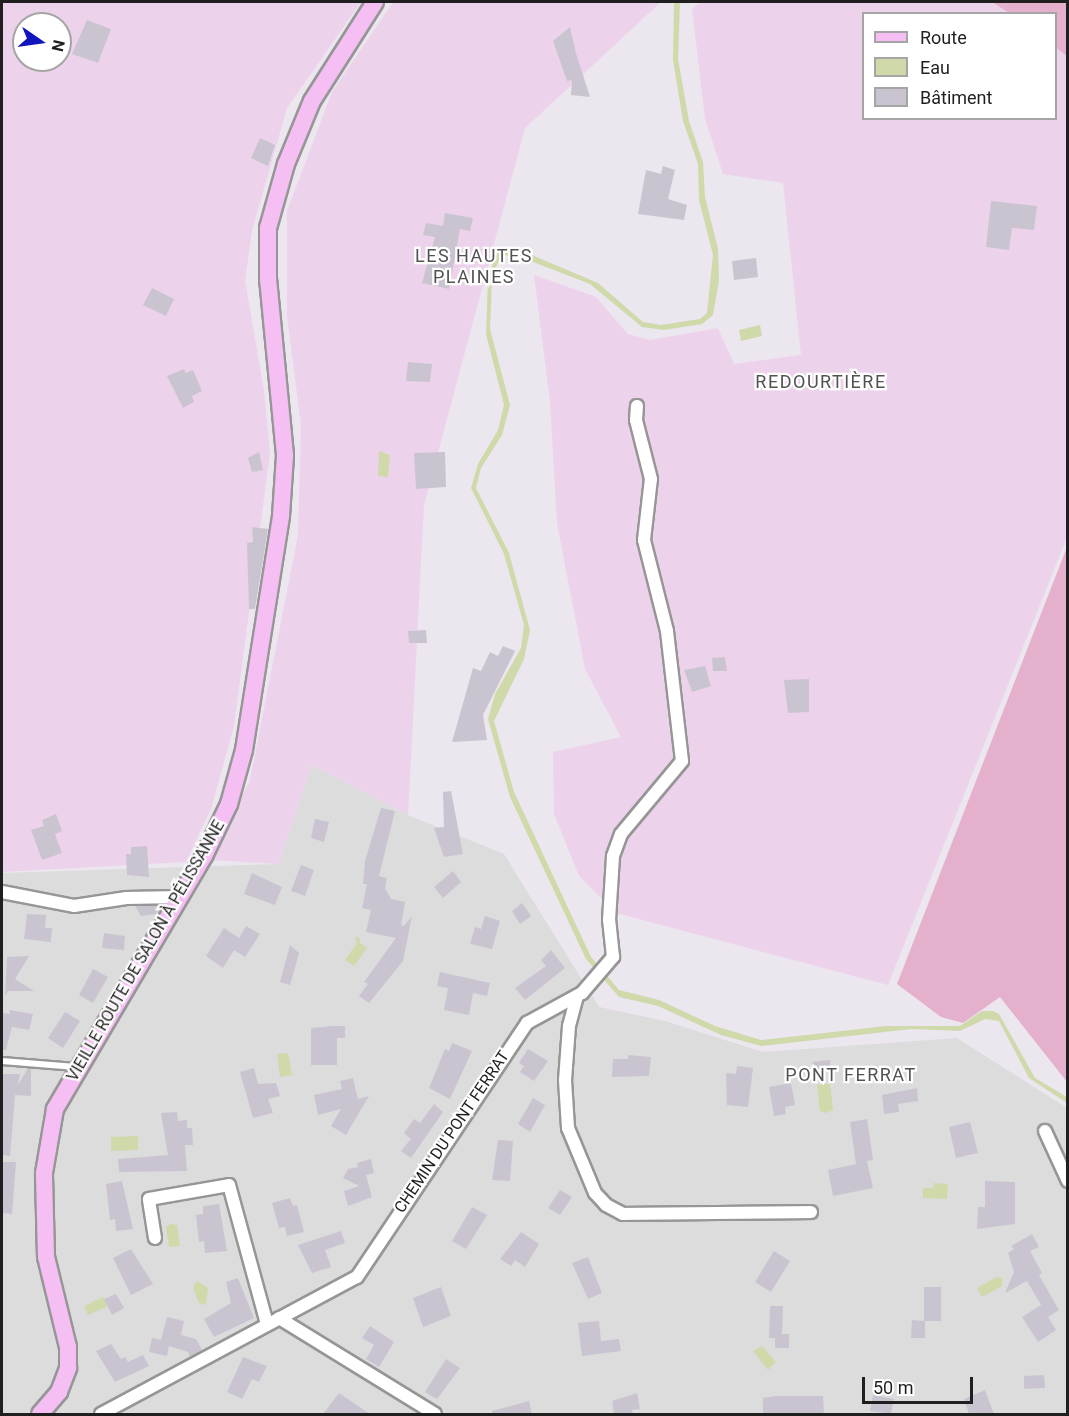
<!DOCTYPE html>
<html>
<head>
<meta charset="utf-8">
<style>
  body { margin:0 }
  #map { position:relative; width:1069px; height:1416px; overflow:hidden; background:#ece6ef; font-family:Roboto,sans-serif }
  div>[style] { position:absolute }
  .residential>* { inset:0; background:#dcdcdd }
  .farmland>* { inset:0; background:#ecd3eb }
  .grass>* { inset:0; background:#e5b0cc }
  .water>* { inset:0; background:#d0d9aa }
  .building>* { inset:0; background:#cac4d1 }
  .roads { filter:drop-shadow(2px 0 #969696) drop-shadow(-2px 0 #969696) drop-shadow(0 2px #969696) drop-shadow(0 -2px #969696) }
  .lane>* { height:6px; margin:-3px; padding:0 3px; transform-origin:3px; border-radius:3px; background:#fff }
  .street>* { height:12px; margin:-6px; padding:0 6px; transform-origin:6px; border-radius:6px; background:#fff }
  .secondary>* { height:16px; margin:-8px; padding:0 8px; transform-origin:8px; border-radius:8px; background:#f5bff3 }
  span { translate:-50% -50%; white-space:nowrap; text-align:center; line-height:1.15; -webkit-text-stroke:4.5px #fff; paint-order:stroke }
  .street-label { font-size:16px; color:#1f1f1f }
  .neighbourhood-label { font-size:18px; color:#525252; letter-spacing:1.5px }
  .frame { position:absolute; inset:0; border:3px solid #1f1f1f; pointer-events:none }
  .legend { position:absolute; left:862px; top:12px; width:195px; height:108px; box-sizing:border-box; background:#fff; border:2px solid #a5a5a5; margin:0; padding:8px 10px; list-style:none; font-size:18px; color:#1f1f1f }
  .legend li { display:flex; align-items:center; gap:12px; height:30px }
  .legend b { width:30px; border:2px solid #a5a5a5 }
  .north { position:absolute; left:12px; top:12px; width:60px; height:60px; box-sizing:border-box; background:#fff; border:2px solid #a5a5a5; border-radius:50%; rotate:103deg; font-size:16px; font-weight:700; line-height:24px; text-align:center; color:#1f1f1f }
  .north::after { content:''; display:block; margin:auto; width:21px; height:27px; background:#1015be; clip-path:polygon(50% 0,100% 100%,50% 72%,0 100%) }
  .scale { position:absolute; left:862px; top:1377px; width:111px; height:27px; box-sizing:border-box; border:3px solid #1f1f1f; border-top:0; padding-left:8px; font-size:18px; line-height:21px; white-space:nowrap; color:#1f1f1f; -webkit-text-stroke:4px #fff; paint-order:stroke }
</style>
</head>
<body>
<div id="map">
  <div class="residential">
    <div style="clip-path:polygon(312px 765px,408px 815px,504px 854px,599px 1007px,665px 1021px,763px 1052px,957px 1038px,1067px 1108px,1067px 1414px,2px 1414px,2px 873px,278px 864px)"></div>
  </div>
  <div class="farmland">
    <div style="clip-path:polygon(evenodd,2px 2px,361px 2px,287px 108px,252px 231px,245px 281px,264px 390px,270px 453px,234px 726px,211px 809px,186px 862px,2px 872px,2px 2px,24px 24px,60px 24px,60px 60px,24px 60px,24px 24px)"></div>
    <div style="clip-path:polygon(393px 2px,661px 2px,525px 128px,424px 505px,408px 815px,312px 765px,278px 864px,211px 860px,250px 780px,298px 535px,301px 425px,287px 316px,287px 211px,332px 92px)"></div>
    <div style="clip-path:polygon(702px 2px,992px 2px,1009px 13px,864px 14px,864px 118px,1056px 118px,1056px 48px,1067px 56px,1067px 537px,888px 985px,616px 913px,579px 876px,554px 814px,553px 752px,621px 737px,585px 669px,557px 523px,550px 402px,534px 275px,596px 297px,628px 334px,650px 340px,718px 328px,734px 364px,801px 355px,783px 183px,723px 174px,705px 119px,692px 8px)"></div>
  </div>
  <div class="grass">
    <div style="clip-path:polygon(992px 2px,1067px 2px,1067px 56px,1056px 48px,1056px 14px,1009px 13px)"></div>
    <div style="clip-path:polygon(1067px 547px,1068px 1082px,1067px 1082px,1000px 997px,963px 1023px,941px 1017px,897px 984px)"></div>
  </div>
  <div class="water">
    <div style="clip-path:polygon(674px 2px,680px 2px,678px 59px,689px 121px,703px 162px,705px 197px,718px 249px,719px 280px,713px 315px,702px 324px,664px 330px,642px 327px,590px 284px,515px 255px,500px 256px,492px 280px,490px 329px,510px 405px,502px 435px,481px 468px,476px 488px,509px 553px,530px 630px,524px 659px,494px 721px,514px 792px,591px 957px,619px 990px,659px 1000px,715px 1026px,761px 1040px,886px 1026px,960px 1026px,982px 1011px,993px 1011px,999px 1014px,1035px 1078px,1067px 1097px,1067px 1103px,1029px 1078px,999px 1021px,985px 1019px,960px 1031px,911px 1029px,761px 1046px,721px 1035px,658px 1006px,619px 997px,586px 959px,510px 797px,488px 719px,495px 694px,521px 648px,524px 625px,504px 554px,471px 488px,478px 464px,498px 430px,504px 405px,486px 334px,488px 278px,496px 254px,508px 248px,523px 252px,520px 247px,527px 253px,598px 283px,643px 322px,661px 325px,700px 319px,707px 313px,713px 255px,699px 200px,698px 164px,683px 121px,673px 60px)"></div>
    <div style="clip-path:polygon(760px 325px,762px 336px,741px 341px,739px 330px)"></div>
    <div style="clip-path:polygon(379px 451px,390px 455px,388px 477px,378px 476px)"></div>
    <div style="clip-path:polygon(355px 937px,359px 937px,360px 943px,367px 948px,354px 966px,345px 960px,357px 943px)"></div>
    <div style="clip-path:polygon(288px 1053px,292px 1075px,280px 1077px,277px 1054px)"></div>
    <div style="clip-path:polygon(830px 1083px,833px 1110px,826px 1113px,820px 1111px,817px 1085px)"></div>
    <div style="clip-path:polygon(138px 1136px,138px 1150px,111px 1151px,111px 1137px)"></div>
    <div style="clip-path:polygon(934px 1183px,948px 1184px,947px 1199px,923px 1198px,923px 1188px,933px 1188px)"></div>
    <div style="clip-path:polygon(171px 1224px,177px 1225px,180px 1246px,169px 1247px,166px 1227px)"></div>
    <div style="clip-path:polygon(997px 1277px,1002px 1278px,1002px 1286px,982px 1297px,977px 1288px)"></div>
    <div style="clip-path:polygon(197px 1281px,208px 1288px,206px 1305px,199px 1303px,193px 1288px)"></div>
    <div style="clip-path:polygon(103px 1297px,108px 1306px,88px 1315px,84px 1306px)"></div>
    <div style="clip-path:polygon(762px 1346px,776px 1362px,768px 1370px,753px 1351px)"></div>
  </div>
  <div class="building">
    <div style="clip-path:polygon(87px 20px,111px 29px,98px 63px,72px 54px)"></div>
    <div style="clip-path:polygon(570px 27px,576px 53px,590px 97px,571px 95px,572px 80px,567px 81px,553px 41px)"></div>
    <div style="clip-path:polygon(260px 138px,275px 145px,268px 166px,251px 158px)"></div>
    <div style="clip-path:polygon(663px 166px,675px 170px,668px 199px,687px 205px,684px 220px,638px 214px,646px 170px,661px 174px)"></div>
    <div style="clip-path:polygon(991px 201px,1037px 206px,1034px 230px,1012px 228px,1009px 250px,986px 247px)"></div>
    <div style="clip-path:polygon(445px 213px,473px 218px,470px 231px,460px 229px,449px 289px,422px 283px,435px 237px,423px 235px,426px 223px,443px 226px)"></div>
    <div style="clip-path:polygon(756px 258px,758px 277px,734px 280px,732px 261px)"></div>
    <div style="clip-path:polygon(152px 288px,174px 299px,166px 316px,143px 305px)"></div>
    <div style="clip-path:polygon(408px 362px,432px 364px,430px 382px,406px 381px)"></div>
    <div style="clip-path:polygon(184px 369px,186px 373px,193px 370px,202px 391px,192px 396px,194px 402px,183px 408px,167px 376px)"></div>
    <div style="clip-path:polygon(259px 452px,263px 470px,252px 472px,248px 458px)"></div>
    <div style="clip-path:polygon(445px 452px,446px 487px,416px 489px,414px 453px)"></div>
    <div style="clip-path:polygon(252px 527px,268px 529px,255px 609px,249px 609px,247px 543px,253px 542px)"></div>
    <div style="clip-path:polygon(426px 630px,427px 643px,409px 643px,408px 631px)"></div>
    <div style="clip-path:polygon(503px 646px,515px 651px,483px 715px,487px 740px,452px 742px,473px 668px,481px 671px,490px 652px,498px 656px)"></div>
    <div style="clip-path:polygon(725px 657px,727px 671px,713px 671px,712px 658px)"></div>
    <div style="clip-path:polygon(705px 666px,711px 686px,692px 692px,684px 670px)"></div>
    <div style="clip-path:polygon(809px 679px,809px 712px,788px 713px,784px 680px)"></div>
    <div style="clip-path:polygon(451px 791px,463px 854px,444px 857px,434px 828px,444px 827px,443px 792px)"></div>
    <div style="clip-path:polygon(381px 808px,395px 811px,379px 876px,387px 878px,385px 888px,391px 899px,405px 902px,401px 925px,404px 926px,412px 916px,403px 961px,369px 1003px,359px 996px,368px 984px,364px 982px,396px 938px,366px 932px,371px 910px,362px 908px,367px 884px,363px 884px,365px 861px)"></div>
    <div style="clip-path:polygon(56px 814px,62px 831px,55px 834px,62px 853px,42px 860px,31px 830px,44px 826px,42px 820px)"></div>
    <div style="clip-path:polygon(315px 819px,329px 822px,324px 842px,311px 838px)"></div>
    <div style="clip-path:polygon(147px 846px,149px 877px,127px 875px,126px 854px,131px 854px,131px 847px)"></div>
    <div style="clip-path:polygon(301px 865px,314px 870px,305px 896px,291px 891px)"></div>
    <div style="clip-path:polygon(453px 871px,461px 882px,443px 898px,434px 887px)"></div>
    <div style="clip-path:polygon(252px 873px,282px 887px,275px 905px,244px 894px)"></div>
    <div style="clip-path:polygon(522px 903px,531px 916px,520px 924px,512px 911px)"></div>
    <div style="clip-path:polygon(135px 906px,161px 906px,156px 914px,141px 916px)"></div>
    <div style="clip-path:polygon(27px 914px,46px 915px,45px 928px,52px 928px,51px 942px,24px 939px)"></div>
    <div style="clip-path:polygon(485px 916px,500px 921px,492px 949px,470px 944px,475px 927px,481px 929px)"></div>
    <div style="clip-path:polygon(246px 926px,260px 934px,245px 957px,234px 950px,223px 968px,206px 956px,224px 928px,239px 938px)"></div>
    <div style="clip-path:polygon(104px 933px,125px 936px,124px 950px,102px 948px)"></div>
    <div style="clip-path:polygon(290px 945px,299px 953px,290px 985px,280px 982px)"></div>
    <div style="clip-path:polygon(551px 950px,565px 968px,525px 1000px,515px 988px,546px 966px,541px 960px)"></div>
    <div style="clip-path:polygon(29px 956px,15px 979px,34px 991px,8px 991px,5px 996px,7px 957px)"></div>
    <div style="clip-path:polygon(93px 969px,108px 977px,93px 1003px,79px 995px)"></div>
    <div style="clip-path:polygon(440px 972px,490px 983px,487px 996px,473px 993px,469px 1015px,444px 1010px,448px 988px,437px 986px)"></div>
    <div style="clip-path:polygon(9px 1010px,33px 1014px,29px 1030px,12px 1027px,6px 1050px,2px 1049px,2px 1013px,10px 1014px)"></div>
    <div style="clip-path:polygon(65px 1012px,80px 1021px,63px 1048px,48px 1038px)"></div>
    <div style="clip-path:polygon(333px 1026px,345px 1026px,345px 1038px,337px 1038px,337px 1065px,311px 1065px,311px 1028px)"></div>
    <div style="clip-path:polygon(452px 1043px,472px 1051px,450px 1099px,429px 1088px,445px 1049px,449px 1051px)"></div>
    <div style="clip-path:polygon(528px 1049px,548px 1061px,534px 1081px,520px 1072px,524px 1066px,519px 1063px)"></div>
    <div style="clip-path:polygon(628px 1055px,651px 1057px,649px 1076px,612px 1077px,613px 1059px,628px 1059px)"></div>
    <div style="clip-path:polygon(830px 1060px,830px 1071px,815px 1073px,812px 1062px)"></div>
    <div style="clip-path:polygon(737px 1066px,753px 1068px,748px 1107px,727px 1105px,726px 1073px,736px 1074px)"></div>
    <div style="clip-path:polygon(28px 1068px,31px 1069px,31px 1096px,15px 1095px,10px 1156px,2px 1155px,3px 1074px,20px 1074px,18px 1085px)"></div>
    <div style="clip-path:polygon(254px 1068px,258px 1084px,276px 1083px,280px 1096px,268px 1099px,273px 1113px,253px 1118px,240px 1072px)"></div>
    <div style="clip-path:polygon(353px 1078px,358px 1099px,369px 1096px,346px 1135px,331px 1126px,341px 1109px,318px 1115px,314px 1095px,342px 1089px,340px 1081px)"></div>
    <div style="clip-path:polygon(791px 1083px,795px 1105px,785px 1107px,786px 1114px,774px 1116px,769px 1087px)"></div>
    <div style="clip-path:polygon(917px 1088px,918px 1101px,898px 1104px,899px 1112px,884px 1114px,882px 1095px)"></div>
    <div style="clip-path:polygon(533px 1098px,545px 1105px,530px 1132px,518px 1124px)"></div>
    <div style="clip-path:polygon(434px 1104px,443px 1112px,411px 1158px,401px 1151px,411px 1139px,404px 1133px,414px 1119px,420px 1123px)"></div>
    <div style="clip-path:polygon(177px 1112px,178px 1121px,187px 1120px,187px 1128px,192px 1128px,193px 1145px,185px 1145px,187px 1171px,119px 1172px,118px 1159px,168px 1155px,161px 1113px)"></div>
    <div style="clip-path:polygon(867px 1119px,873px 1160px,867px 1161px,873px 1188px,833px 1196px,828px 1170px,856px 1164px,850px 1122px)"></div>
    <div style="clip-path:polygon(970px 1122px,978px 1153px,956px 1158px,949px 1127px)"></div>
    <div style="clip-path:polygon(498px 1140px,513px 1141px,510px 1181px,492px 1180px)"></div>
    <div style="clip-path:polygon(371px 1159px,374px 1173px,366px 1175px,372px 1197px,348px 1206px,344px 1191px,359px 1186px,343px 1178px,348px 1169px,358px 1167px,357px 1163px)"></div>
    <div style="clip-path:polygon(2px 1162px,16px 1162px,12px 1214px,2px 1213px)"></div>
    <div style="clip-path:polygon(122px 1181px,133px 1229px,116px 1231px,115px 1219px,110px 1220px,106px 1184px)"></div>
    <div style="clip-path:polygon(985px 1181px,1015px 1182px,1015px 1224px,977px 1229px,978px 1207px,985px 1207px)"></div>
    <div style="clip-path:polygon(560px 1190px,572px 1197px,560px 1215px,548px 1208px)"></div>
    <div style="clip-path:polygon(290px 1198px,293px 1206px,297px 1205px,304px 1232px,287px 1236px,285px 1227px,279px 1228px,272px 1203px)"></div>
    <div style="clip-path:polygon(219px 1204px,227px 1251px,205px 1253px,204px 1241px,199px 1242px,196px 1215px,203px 1214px,203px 1206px)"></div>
    <div style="clip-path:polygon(472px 1207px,487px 1215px,466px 1249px,452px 1241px)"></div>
    <div style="clip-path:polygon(341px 1231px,345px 1243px,325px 1250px,331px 1267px,312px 1273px,298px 1245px)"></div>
    <div style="clip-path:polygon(521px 1232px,539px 1244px,525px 1267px,515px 1260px,511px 1266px,500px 1259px)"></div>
    <div style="clip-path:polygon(1032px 1234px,1039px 1247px,1030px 1251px,1042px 1273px,1039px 1275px,1059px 1310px,1048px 1317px,1056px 1330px,1038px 1342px,1022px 1317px,1041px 1305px,1027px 1281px,1005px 1293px,1014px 1272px,1008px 1253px,1014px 1249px,1011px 1246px)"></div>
    <div style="clip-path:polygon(131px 1249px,153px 1284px,131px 1295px,113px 1258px)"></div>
    <div style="clip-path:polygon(774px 1251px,790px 1261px,771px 1292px,755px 1282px)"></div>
    <div style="clip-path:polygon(588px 1257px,602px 1293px,588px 1299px,572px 1263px)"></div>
    <div style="clip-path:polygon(238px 1278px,254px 1318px,214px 1337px,204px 1319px,231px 1303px,226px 1282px)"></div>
    <div style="clip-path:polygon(441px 1287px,451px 1316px,423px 1327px,413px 1298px)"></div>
    <div style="clip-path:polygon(924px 1287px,941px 1287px,941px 1321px,924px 1321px)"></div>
    <div style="clip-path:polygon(116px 1294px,124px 1308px,112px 1315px,104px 1299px)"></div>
    <div style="clip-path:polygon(770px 1306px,783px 1306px,782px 1334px,789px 1334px,789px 1348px,775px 1348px,775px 1338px,769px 1338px)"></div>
    <div style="clip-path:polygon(167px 1317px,184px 1321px,181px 1335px,196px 1339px,202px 1350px,190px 1357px,188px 1352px,169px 1346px,167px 1356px,149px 1352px,152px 1338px,161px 1340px)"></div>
    <div style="clip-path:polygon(912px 1320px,925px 1321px,925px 1338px,911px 1338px)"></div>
    <div style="clip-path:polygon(599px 1321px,601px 1341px,619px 1339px,621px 1351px,582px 1356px,578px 1323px)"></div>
    <div style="clip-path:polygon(370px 1326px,394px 1342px,379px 1367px,366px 1359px,374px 1345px,362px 1338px)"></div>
    <div style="clip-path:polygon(111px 1344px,121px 1359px,125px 1357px,128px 1362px,143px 1355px,149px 1366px,115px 1382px,96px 1351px)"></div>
    <div style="clip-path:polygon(243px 1357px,267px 1366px,259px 1382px,252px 1379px,242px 1399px,227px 1392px)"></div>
    <div style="clip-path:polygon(446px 1359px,460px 1368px,437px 1399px,425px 1392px)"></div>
    <div style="clip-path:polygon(1044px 1375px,1045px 1388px,1024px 1389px,1024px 1376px)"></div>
    <div style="clip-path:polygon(985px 1390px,994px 1414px,969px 1414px,964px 1399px)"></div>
    <div style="clip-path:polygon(339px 1393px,370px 1414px,323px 1414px)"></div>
    <div style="clip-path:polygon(637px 1393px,640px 1409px,632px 1410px,633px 1414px,614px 1414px,612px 1401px)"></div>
    <div style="clip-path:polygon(873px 1395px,894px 1399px,891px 1414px,870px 1411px)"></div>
    <div style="clip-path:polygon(775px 1396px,823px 1396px,824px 1414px,763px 1414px,763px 1398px)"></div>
    <div style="clip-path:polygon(529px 1401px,532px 1414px,492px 1414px,492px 1411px)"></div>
  </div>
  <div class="roads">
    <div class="lane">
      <div style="left:2px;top:1061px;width:74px;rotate:4.6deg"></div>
    </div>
    <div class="street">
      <div style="left:2px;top:892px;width:73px;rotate:11deg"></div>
      <div style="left:74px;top:906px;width:53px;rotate:-8.7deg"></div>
      <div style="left:126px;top:898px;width:54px;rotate:-1.1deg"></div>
      <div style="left:577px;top:996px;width:31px;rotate:105deg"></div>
      <div style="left:569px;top:1026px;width:54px;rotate:94.2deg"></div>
      <div style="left:565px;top:1080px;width:48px;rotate:86.4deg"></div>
      <div style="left:568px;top:1128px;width:70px;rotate:67.4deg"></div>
      <div style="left:595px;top:1193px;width:16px;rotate:47deg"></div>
      <div style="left:606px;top:1205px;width:19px;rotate:28deg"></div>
      <div style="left:623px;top:1214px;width:188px;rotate:-0.6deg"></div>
      <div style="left:1045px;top:1131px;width:55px;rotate:65.3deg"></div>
      <div style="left:155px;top:1238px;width:39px;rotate:-99deg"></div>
      <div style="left:149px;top:1199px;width:81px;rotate:-9.9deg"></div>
      <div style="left:229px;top:1185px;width:144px;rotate:74.7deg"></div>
      <div style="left:279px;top:1318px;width:183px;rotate:31.6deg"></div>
      <div style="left:101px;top:1414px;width:290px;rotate:-28.2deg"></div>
      <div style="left:357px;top:1277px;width:306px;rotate:-56.2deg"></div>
      <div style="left:527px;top:1023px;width:63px;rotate:-28.6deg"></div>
      <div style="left:582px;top:993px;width:48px;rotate:-49.3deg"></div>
      <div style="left:613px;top:957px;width:37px;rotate:-96deg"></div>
      <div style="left:609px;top:920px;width:64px;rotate:-86.4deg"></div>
      <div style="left:613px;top:856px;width:23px;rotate:-70deg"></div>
      <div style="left:621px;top:834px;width:95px;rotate:-50.1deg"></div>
      <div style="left:682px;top:761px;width:131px;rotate:-96.6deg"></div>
      <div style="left:667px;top:631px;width:94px;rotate:-104.2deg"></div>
      <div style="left:644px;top:540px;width:61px;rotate:-83.5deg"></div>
      <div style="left:651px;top:479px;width:61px;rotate:-104.3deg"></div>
      <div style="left:636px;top:420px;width:14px;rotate:-86deg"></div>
    </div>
    <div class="secondary">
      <div style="left:40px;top:1414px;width:29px;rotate:-49deg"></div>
      <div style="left:59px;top:1392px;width:26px;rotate:-69deg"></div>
      <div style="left:68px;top:1368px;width:21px;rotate:-90deg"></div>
      <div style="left:68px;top:1347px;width:93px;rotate:-103.7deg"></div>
      <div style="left:46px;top:1257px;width:84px;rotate:-91.4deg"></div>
      <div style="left:44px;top:1173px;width:65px;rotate:-80.2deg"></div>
      <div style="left:55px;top:1109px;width:294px;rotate:-59.5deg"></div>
      <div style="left:204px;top:856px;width:58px;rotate:-64.3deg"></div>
      <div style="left:229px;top:804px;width:56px;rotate:-74.5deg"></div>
      <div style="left:244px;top:750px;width:237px;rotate:-81deg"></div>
      <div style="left:281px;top:516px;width:61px;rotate:-86.2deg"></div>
      <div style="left:285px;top:455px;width:176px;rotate:-95.5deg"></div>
      <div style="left:268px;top:280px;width:52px;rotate:-90deg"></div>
      <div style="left:268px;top:228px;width:66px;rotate:-74.3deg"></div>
      <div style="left:286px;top:164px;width:68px;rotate:-67.6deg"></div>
      <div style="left:312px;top:101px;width:117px;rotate:-57.5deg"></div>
    </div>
  </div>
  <div class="street-label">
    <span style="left:146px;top:951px;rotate:-60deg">VIEILLE ROUTE DE SALON À PÉLISSANNE</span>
    <span style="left:452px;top:1132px;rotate:-56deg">CHEMIN DU PONT FERRAT</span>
  </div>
  <div class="neighbourhood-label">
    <span style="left:474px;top:267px">LES HAUTES<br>PLAINES</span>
    <span style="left:821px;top:382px">REDOURTIÈRE</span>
    <span style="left:851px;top:1075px">PONT FERRAT</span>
  </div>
  <div class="frame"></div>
  <ul class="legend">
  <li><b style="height:8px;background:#f5bff3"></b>Route</li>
  <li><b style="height:16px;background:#d0d9aa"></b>Eau</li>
  <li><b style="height:16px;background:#cac4d1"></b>Bâtiment</li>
  </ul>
  <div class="north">N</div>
  <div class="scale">50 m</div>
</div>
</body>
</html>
